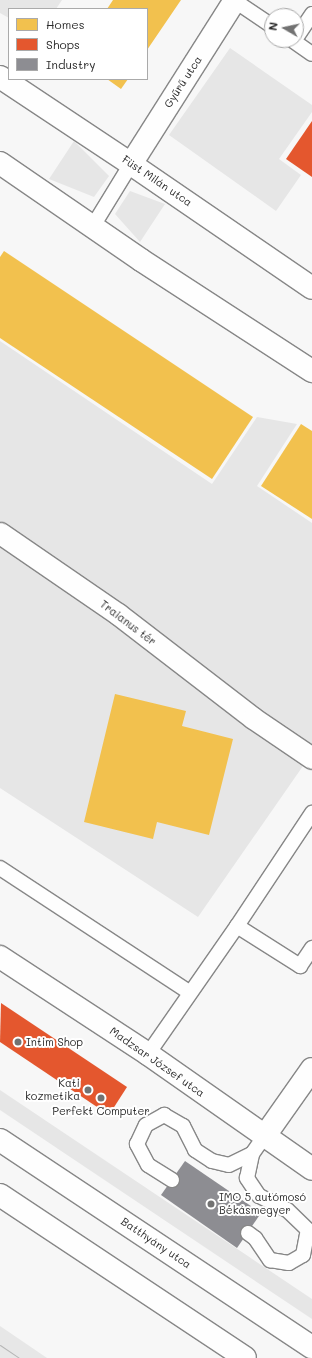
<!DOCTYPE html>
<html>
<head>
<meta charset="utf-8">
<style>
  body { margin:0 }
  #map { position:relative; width:312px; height:1358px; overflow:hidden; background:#f7f7f7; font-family:Mali,sans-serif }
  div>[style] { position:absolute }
  .built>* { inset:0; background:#e7e7e7 }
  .green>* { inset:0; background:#e6e6e6 }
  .homes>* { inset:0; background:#f2c14e }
  .shops>* { inset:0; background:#e4572e }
  .industry>* { inset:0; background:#8d8d92 }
  .roads { filter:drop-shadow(1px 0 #878787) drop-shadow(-1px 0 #878787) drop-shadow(0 1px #878787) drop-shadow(0 -1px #878787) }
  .service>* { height:14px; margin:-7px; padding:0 7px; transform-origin:7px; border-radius:7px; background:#fefefe }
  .pedestrian>* { height:21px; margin:-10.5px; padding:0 10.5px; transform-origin:10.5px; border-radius:10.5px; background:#fefefe }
  .minor>* { height:22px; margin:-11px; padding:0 11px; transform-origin:11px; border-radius:11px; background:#fefefe }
  .tertiary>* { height:22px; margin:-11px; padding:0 11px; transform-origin:11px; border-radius:11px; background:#fefefe }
  .primary>* { height:22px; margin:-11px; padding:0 11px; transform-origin:11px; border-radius:11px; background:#fefefe }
  .tram>* { height:1px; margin:-0.5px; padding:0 0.5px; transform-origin:0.5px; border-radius:0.5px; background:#b6b6b6 }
  .dots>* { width:11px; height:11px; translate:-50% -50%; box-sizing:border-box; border:2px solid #fff; border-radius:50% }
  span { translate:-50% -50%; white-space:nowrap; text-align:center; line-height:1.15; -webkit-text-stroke:4px #fff; paint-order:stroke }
  .street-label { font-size:11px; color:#2b2b2b }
  .poi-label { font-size:11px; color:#2b2b2b }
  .left { translate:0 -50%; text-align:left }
  .right { translate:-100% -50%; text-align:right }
  .legend { position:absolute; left:8px; top:8px; width:140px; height:72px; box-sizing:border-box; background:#fff; border:1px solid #aaa; margin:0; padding:5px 7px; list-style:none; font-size:12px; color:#2b2b2b }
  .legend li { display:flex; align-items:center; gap:8px; height:20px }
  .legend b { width:20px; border:1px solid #aaa }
  .north { position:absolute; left:264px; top:8px; width:40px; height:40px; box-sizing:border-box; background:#fff; border:1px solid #aaa; border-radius:50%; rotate:279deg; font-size:11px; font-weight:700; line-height:16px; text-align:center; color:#2b2b2b }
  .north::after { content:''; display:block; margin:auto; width:14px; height:18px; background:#727272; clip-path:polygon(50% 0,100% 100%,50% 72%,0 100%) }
</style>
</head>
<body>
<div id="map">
  <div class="built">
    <div style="clip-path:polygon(0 1326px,47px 1358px,0 1358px)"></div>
  </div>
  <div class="green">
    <div style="clip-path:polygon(0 0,62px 0,56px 9px,9px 9px,9px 18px,0 13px)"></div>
    <div style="clip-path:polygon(230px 48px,312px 105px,312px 112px,279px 159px,301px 175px,276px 211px,169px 135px)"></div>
    <div style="clip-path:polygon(74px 141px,109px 176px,94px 197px,49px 179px)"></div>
    <div style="clip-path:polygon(130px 191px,165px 204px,140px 242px,115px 214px)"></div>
    <div style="clip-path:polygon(0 341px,212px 484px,257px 417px,297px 424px,257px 486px,312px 523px,312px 753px,198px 917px,0 788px)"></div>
    <div style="clip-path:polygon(0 1090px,312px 1299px,312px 1319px,0 1110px)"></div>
  </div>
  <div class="homes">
    <div style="clip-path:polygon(113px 0,181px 0,147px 50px,147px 9px,107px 9px)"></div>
    <div style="clip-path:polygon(107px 79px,128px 79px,121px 89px)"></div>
    <div style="clip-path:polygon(4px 251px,253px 417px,212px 479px,0 338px,0 257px)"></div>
    <div style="clip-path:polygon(301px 424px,312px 431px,312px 519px,261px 486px)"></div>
    <div style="clip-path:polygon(115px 694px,186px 711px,182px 726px,233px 739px,209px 835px,157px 822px,153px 839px,84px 822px)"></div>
  </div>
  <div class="shops">
    <div style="clip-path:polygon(312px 121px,312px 177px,286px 159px)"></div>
    <div style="clip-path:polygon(1px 1003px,127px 1087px,109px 1115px,0 1042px)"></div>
  </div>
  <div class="industry">
    <div style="clip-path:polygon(185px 1161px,261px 1213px,237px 1248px,161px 1195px)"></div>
  </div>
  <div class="roads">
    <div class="service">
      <div style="left:235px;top:1px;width:45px;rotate:34deg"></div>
      <div style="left:296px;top:38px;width:29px;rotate:-56deg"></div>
      <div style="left:292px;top:40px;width:24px;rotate:35deg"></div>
      <div style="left:93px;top:226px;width:73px;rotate:-58.5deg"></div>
      <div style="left:0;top:868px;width:227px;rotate:33.3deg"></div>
      <div style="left:237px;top:926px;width:75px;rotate:32.4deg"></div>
      <div style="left:300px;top:966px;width:22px;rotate:-56deg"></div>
      <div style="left:148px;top:1054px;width:156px;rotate:-55.2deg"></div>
      <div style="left:237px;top:926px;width:136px;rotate:-56.4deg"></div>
      <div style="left:172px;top:1180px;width:28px;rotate:-148deg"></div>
      <div style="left:148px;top:1165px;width:24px;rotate:-118deg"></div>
      <div style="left:137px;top:1144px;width:21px;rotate:-65deg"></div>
      <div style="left:146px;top:1125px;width:21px;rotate:-29deg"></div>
      <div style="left:164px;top:1115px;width:22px;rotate:30deg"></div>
      <div style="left:183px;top:1126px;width:27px;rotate:63deg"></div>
      <div style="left:195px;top:1150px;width:20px;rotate:33deg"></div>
      <div style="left:212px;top:1161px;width:17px;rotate:13deg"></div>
      <div style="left:229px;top:1165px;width:25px;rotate:-26deg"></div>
      <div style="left:248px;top:1233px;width:9px;rotate:36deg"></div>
      <div style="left:255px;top:1238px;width:27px;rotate:56deg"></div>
      <div style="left:270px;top:1260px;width:19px;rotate:9deg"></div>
      <div style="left:289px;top:1263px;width:16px;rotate:-30deg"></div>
      <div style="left:303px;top:1255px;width:25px;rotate:-79deg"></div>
      <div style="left:308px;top:1230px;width:29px;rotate:-136deg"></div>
      <div style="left:287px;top:1210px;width:31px;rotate:-153deg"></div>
      <div style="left:259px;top:1196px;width:22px;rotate:-124deg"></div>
      <div style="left:247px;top:1178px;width:25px;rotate:-78deg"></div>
      <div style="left:252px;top:1154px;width:21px;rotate:-55deg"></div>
    </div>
    <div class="pedestrian">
      <div style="left:0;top:533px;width:143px;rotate:34.5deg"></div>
      <div style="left:118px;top:614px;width:170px;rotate:37.6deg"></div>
      <div style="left:253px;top:718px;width:71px;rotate:34.1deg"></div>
    </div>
    <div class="minor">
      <div style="left:0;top:77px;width:157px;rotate:33.6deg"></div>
      <div style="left:131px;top:164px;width:219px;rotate:34.4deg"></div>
      <div style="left:0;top:163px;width:171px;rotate:34.5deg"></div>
      <div style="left:141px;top:260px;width:204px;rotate:33deg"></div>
      <div style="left:131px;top:164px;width:194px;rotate:-57.6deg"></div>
      <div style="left:264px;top:1137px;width:83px;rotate:-54.8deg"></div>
    </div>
    <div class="tertiary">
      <div style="left:0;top:957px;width:177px;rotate:33.2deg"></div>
      <div style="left:148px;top:1054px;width:200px;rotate:35deg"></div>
    </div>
    <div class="primary">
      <div style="left:0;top:1140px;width:374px;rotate:33.6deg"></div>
      <div style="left:0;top:1195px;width:294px;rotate:33.6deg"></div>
    </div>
  </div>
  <div class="tram">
    <div style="left:0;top:1345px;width:23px;rotate:34deg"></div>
  </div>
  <div class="dots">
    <div style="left:18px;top:1042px;background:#727272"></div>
    <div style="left:88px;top:1090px;background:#727272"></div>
    <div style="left:101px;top:1098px;background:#727272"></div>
    <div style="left:211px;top:1204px;background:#727272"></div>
  </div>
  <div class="street-label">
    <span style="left:183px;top:82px;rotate:-57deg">Gyűrű utca</span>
    <span style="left:157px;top:181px;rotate:34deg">Füst Milán utca</span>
    <span style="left:128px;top:623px;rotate:37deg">Traianus tér</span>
    <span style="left:157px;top:1062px;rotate:35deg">Madzsar József utca</span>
    <span style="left:156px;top:1243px;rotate:34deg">Batthyány utca</span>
  </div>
  <div class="poi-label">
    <span class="left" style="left:26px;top:1042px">Intim Shop</span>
    <span class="right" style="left:80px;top:1090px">Kati<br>kozmetika</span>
    <span style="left:101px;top:1111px">Perfekt Computer</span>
    <span class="left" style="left:219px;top:1204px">IMO 5 autómosó<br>Békásmegyer</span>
  </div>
  <ul class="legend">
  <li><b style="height:11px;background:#f2c14e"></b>Homes</li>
  <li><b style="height:11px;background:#e4572e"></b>Shops</li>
  <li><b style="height:11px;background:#8d8d92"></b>Industry</li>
  </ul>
  <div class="north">N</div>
</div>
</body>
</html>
